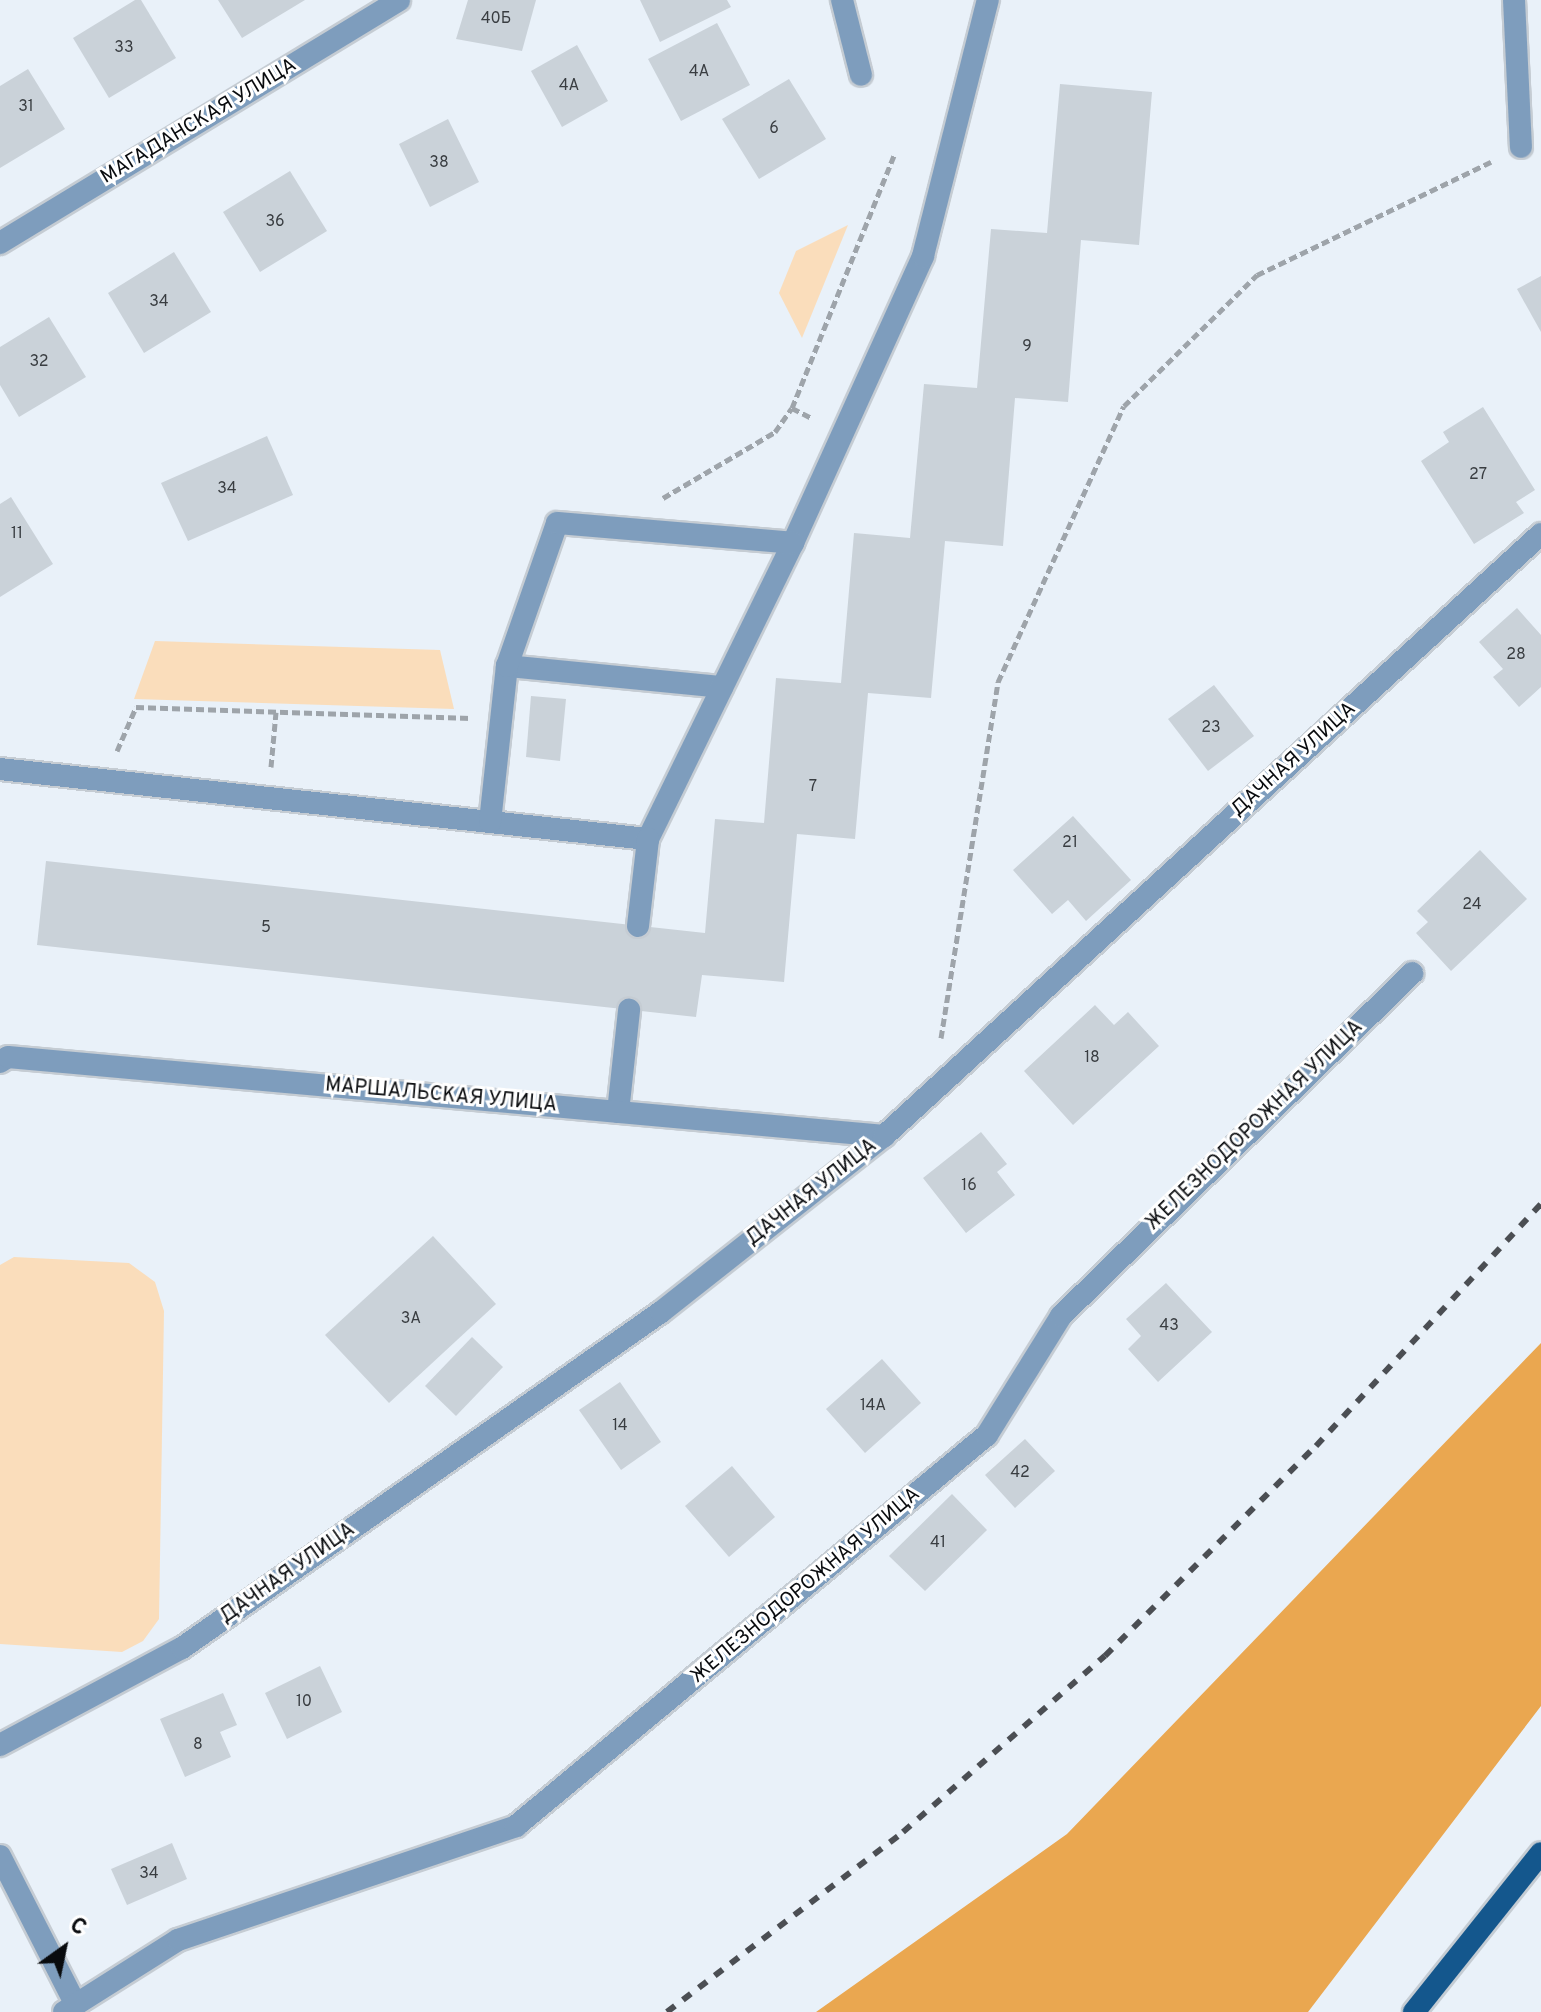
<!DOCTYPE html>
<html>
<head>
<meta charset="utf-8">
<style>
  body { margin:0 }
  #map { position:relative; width:1541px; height:2012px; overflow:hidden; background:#e9f1f9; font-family:Overpass,sans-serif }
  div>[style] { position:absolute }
  .green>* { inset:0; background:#faddbb }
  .forest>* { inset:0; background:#eaa750 }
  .building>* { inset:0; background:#cad2d9 }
  .path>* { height:5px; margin-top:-2.5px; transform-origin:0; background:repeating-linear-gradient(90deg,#9ea4aa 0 8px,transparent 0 12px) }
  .roads { filter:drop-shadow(2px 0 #c5ccd3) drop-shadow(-2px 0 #c5ccd3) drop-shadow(0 2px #c5ccd3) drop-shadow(0 -2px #c5ccd3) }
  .service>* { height:22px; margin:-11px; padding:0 11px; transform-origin:11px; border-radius:11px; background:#7e9dbd }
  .minor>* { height:22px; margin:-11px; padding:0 11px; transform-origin:11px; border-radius:11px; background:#7e9dbd }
  .primary>* { height:22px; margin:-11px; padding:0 11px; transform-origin:11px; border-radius:11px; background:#14578d }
  .rail>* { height:6px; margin-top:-3px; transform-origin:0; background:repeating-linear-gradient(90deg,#4b4e53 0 10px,transparent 0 20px) }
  span { translate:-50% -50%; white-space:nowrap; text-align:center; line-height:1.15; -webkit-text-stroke:6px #fff; paint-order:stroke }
  .number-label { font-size:16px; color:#393d41 }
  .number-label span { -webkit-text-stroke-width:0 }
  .street-label { font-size:20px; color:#090b0e }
  .north { position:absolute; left:24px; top:1908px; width:80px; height:80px; -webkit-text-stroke:6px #fff; paint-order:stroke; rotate:33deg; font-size:22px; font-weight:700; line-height:32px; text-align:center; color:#090b0e }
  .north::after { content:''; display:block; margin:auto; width:28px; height:36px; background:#090b0e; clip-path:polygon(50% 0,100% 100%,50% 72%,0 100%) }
</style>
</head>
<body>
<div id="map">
  <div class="green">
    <div style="clip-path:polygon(848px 225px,802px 338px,779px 293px,796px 251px)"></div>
    <div style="clip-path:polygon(155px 641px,440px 650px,454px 709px,134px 699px)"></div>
    <div style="clip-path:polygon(14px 1257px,129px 1263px,155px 1282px,164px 1311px,159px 1619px,143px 1641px,122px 1652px,0 1644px,0 1265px)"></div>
  </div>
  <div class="forest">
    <div style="clip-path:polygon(1541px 1343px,1541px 1706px,1308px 2012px,816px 2012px,1067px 1834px)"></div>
  </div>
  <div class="building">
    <div style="clip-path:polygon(135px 0,141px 0,176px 58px,109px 98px,73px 38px)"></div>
    <div style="clip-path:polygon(218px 0,305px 0,242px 38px)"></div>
    <div style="clip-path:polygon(468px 0,536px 0,522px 51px,456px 39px)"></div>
    <div style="clip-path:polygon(640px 0,727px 0,731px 7px,660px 42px)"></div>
    <div style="clip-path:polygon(717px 23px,750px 85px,681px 121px,648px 59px)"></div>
    <div style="clip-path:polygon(577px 45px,608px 101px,562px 127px,531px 71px)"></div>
    <div style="clip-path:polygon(28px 69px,65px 129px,0 168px,0 86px)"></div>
    <div style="clip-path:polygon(789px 79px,826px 139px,759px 179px,722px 119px)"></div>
    <div style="clip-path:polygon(1060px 84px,1152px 92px,1139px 245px,1081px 240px,1068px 402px,1015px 398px,1003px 546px,945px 541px,931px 698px,868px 693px,855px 839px,797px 834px,784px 982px,702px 975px,696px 1017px,37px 945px,46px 861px,705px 933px,715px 819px,764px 823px,776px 678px,841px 683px,854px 533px,910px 538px,924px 384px,977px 388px,991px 229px,1047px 233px)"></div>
    <div style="clip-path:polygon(448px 119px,479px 182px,430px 207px,399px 144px)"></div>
    <div style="clip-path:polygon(290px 171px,327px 231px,260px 272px,223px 212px)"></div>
    <div style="clip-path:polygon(174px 252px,211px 312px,144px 353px,108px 293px)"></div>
    <div style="clip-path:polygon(1541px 276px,1541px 332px,1517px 289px)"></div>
    <div style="clip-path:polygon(49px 317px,86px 377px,19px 417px,0 385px,0 347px)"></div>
    <div style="clip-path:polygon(1483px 407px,1535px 490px,1516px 502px,1524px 513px,1474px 544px,1421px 461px,1449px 442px,1443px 432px)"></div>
    <div style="clip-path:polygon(267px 436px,293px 495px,188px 541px,161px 483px)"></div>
    <div style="clip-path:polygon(11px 497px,53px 564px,0 597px,0 504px)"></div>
    <div style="clip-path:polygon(1517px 608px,1541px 635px,1541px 687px,1519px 707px,1493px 677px,1503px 669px,1479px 642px)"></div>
    <div style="clip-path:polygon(1214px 685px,1254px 736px,1208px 771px,1168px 719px)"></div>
    <div style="clip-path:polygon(531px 696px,566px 699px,560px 761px,526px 757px)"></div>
    <div style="clip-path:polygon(1073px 816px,1131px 880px,1086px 921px,1068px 900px,1052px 914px,1013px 870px)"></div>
    <div style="clip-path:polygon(1480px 850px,1527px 899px,1451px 971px,1416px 933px,1428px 922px,1417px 911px)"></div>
    <div style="clip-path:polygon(1095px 1005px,1114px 1025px,1128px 1012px,1159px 1046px,1073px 1125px,1024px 1071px)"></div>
    <div style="clip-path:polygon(981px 1132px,1007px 1164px,997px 1172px,1015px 1195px,966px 1233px,923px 1178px)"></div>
    <div style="clip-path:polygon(433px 1236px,496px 1304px,389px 1403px,325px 1335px)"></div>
    <div style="clip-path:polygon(1166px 1283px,1212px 1332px,1158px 1382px,1128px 1349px,1141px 1336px,1126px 1319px)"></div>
    <div style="clip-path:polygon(472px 1337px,503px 1367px,456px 1416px,425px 1386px)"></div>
    <div style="clip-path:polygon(882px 1359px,921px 1403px,865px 1453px,826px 1409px)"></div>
    <div style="clip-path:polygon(620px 1382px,661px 1442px,621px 1470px,579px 1410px)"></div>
    <div style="clip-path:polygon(1025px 1439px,1055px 1471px,1015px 1508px,985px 1475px)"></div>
    <div style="clip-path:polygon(732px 1466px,775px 1517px,729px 1557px,685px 1506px)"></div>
    <div style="clip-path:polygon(952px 1494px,987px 1530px,925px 1591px,889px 1556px)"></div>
    <div style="clip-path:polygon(320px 1666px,342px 1712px,287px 1739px,265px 1693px)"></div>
    <div style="clip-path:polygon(223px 1693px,237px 1725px,220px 1732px,231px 1757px,185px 1777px,160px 1719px)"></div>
    <div style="clip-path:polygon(172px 1843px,187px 1879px,127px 1905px,111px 1869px)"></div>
  </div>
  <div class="path">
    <div style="left:792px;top:408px;width:22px;rotate:27deg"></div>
    <div style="left:663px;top:498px;width:130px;rotate:-30.5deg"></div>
    <div style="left:775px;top:432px;width:29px;rotate:-55deg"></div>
    <div style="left:792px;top:408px;width:272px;rotate:-68deg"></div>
    <div style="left:117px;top:751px;width:48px;rotate:-66.6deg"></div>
    <div style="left:136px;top:707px;width:335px;rotate:1.9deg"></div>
    <div style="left:271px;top:767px;width:55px;rotate:-84.8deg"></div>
    <div style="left:941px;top:1038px;width:361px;rotate:-80.9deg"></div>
    <div style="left:998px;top:682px;width:303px;rotate:-65.5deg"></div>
    <div style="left:1124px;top:406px;width:187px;rotate:-44.6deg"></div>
    <div style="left:1257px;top:275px;width:260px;rotate:-25.8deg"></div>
  </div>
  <div class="roads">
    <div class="service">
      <div style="left:842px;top:0;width:77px;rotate:75.8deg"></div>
      <div style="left:507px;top:666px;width:216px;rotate:5.6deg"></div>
      <div style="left:0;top:769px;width:652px;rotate:6.17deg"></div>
      <div style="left:648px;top:839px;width:330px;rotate:-63.9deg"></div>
      <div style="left:793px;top:543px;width:315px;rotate:-65.6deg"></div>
      <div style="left:923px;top:256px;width:264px;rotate:-75.8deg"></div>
      <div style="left:490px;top:822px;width:157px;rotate:-83.8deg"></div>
      <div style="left:507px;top:666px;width:151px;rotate:-70.7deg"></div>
      <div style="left:557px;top:523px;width:237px;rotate:4.8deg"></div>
      <div style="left:638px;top:926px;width:88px;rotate:-83.4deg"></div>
      <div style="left:618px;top:1112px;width:103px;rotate:-83.8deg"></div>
      <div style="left:0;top:1856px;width:167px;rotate:63deg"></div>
    </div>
    <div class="minor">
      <div style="left:1514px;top:0;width:147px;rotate:87.3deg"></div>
      <div style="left:0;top:243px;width:467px;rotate:-31.3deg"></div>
      <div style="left:0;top:1062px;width:9px;rotate:-32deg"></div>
      <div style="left:8px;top:1057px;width:880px;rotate:5.15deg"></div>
      <div style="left:0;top:1745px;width:206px;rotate:-28.1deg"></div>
      <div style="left:182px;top:1648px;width:585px;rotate:-35.05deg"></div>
      <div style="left:661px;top:1312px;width:284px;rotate:-38.3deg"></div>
      <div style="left:884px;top:1136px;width:891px;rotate:-42.5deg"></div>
      <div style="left:64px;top:2012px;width:135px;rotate:-32.3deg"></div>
      <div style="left:178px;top:1940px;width:357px;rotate:-18.6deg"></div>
      <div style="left:516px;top:1826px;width:612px;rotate:-39.7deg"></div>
      <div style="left:987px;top:1435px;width:140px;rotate:-58.1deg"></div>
      <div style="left:1061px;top:1316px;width:491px;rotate:-44.3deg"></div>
    </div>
    <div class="primary">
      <div style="left:1414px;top:2012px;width:203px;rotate:-51.4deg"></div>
    </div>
  </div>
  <div class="rail">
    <div style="left:667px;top:2012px;width:297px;rotate:-37.3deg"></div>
    <div style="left:903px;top:1832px;width:268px;rotate:-41.1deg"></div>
    <div style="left:1105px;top:1656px;width:298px;rotate:-44.9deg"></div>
    <div style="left:1316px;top:1446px;width:330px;rotate:-47.1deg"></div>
  </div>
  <div class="number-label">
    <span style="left:496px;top:19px">40Б</span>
    <span style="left:124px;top:48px">33</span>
    <span style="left:699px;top:72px">4А</span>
    <span style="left:569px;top:86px">4А</span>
    <span style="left:26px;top:107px">31</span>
    <span style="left:774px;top:129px">6</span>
    <span style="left:439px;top:163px">38</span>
    <span style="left:275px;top:222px">36</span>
    <span style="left:159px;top:302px">34</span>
    <span style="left:1027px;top:347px">9</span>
    <span style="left:39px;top:362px">32</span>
    <span style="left:1478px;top:475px">27</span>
    <span style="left:227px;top:489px">34</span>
    <span style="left:17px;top:534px">11</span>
    <span style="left:1516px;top:655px">28</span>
    <span style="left:1211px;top:728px">23</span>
    <span style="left:813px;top:787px">7</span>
    <span style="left:1070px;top:843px">21</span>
    <span style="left:1472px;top:905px">24</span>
    <span style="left:266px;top:928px">5</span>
    <span style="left:1092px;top:1058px">18</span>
    <span style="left:969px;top:1186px">16</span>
    <span style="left:411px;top:1319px">3А</span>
    <span style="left:1169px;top:1326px">43</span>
    <span style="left:873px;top:1406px">14А</span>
    <span style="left:620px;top:1426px">14</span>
    <span style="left:1020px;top:1473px">42</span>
    <span style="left:938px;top:1543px">41</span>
    <span style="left:304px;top:1702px">10</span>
    <span style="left:198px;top:1745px">8</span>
    <span style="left:149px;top:1874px">34</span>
  </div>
  <div class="street-label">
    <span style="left:199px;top:122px;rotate:-31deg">МАГАДАНСКАЯ УЛИЦА</span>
    <span style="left:1294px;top:760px;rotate:-42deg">ДАЧНАЯ УЛИЦА</span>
    <span style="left:441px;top:1096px;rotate:5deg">МАРШАЛЬСКАЯ УЛИЦА</span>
    <span style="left:1255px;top:1126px;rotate:-44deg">ЖЕЛЕЗНОДОРОЖНАЯ УЛИЦА</span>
    <span style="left:812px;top:1193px;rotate:-38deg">ДАЧНАЯ УЛИЦА</span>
    <span style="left:288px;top:1574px;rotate:-35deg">ДАЧНАЯ УЛИЦА</span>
    <span style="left:806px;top:1586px;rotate:-40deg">ЖЕЛЕЗНОДОРОЖНАЯ УЛИЦА</span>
  </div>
  <div class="north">С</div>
</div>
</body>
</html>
